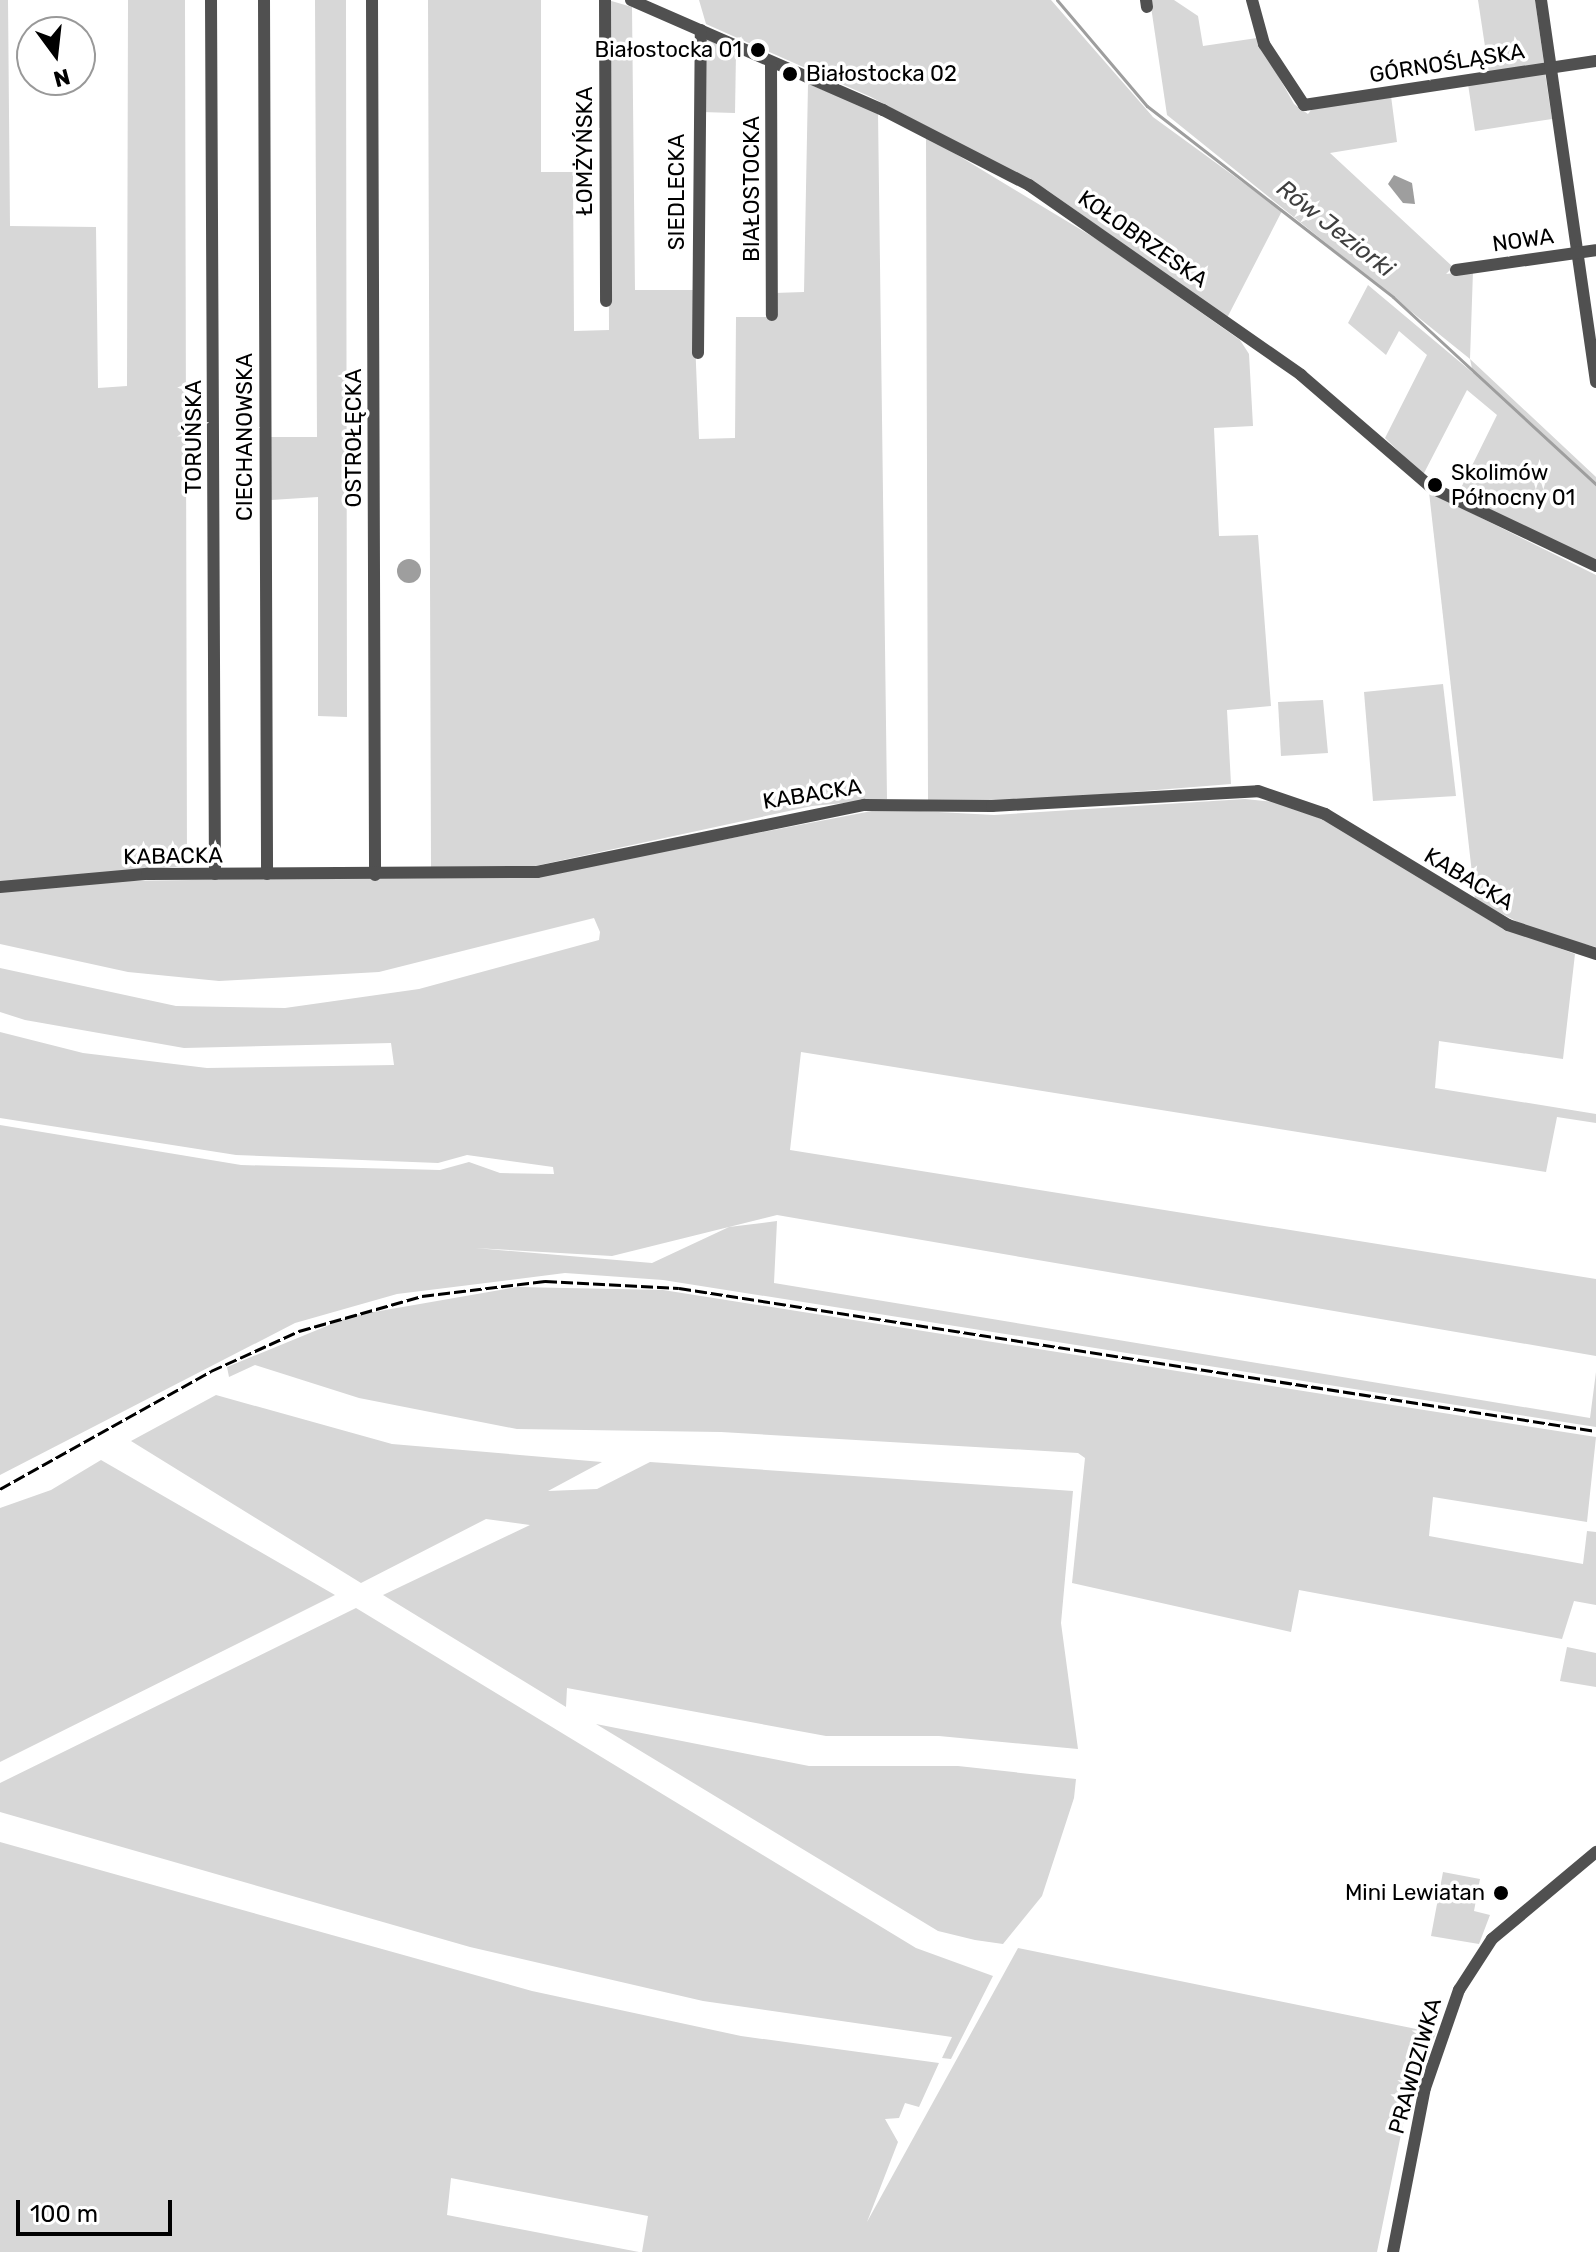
<!DOCTYPE html>
<html>
<head>
<meta charset="utf-8">
<style>
  body { margin:0 }
  #map { position:relative; width:1596px; height:2252px; overflow:hidden; background:#fff; font-family:Rubik,sans-serif }
  div>[style] { position:absolute }
  .green>* { inset:0; background:#d7d7d7 }
  .water>* { inset:0; background:#9e9e9e }
  .round { border-radius:50% }
  .stream>* { height:3px; margin:-1.5px; padding:0 1.5px; transform-origin:1.5px; border-radius:1.5px; background:#9e9e9e }
  .minor>* { height:12px; margin:-6px; padding:0 6px; transform-origin:6px; border-radius:6px; background:#505050 }
  .rail>* { height:3px; margin-top:-1.5px; transform-origin:0; background:repeating-linear-gradient(90deg,#000 0 12px,transparent 0 16px) }
  .dots>* { width:22px; height:22px; translate:-50% -50%; box-sizing:border-box; border:4px solid #fff; border-radius:50% }
  span { translate:-50% -50%; white-space:nowrap; text-align:center; line-height:1.15; -webkit-text-stroke:7px #fff; paint-order:stroke }
  .poi-label { font-size:22px; color:#000 }
  .right { translate:-100% -50%; text-align:right }
  .left { translate:0 -50%; text-align:left }
  .street-label { font-size:22px; color:#000 }
  .water-label { font-size:24px; color:#3f3f3f; font-style:italic }
  .north { position:absolute; left:16px; top:16px; width:80px; height:80px; box-sizing:border-box; background:#fff; border:2px solid #999; border-radius:50%; rotate:165deg; font-size:22px; font-weight:700; line-height:32px; text-align:center; color:#000 }
  .north::after { content:''; display:block; margin:auto; width:28px; height:36px; background:#000; clip-path:polygon(50% 0,100% 100%,50% 72%,0 100%) }
  .scale { position:absolute; left:16px; top:2200px; width:156px; height:36px; box-sizing:border-box; border:4px solid #000; border-top:0; padding-left:10px; font-size:24px; line-height:28px; white-space:nowrap; color:#000; -webkit-text-stroke:6px #fff; paint-order:stroke }
</style>
</head>
<body>
<div id="map">
  <div class="green">
    <div style="clip-path:polygon(0 0,8px 0,10px 226px,96px 227px,98px 388px,127px 386px,128px 0,185px 0,187px 866px,0 882px)"></div>
    <div style="clip-path:polygon(315px 0,346px 0,347px 717px,318px 716px,318px 497px,271px 500px,271px 437px,317px 437px)"></div>
    <div style="clip-path:polygon(428px 0,541px 0,541px 172px,573px 172px,574px 331px,609px 330px,608px 0,632px 7px,635px 290px,693px 290px,699px 439px,735px 438px,736px 317px,775px 317px,774px 293px,804px 292px,808px 84px,878px 112px,887px 799px,812px 806px,535px 866px,431px 867px)"></div>
    <div style="clip-path:polygon(699px 0,1051px 0,1153px 117px,1282px 211px,1227px 318px,1047px 190px,871px 97px,706px 24px)"></div>
    <div style="clip-path:polygon(1150px 0,1174px 0,1198px 16px,1203px 46px,1257px 38px,1294px 104px,1308px 114px,1314px 106px,1391px 96px,1397px 142px,1330px 153px,1453px 267px,1446px 274px,1473px 271px,1470px 359px,1596px 477px,1596px 561px,1458px 494px,1497px 415px,1467px 390px,1423px 475px,1385px 438px,1427px 355px,1399px 331px,1386px 355px,1348px 323px,1368px 285px,1473px 373px,1470px 359px,1167px 115px)"></div>
    <div style="clip-path:polygon(1478px 0,1535px 0,1544px 64px,1489px 73px)"></div>
    <div style="clip-path:polygon(705px 39px,736px 52px,735px 113px,701px 112px)"></div>
    <div style="clip-path:polygon(1545px 73px,1552px 119px,1475px 131px,1468px 84px)"></div>
    <div style="clip-path:polygon(926px 136px,1098px 240px,1240px 340px,1249px 354px,1253px 426px,1214px 428px,1219px 536px,1258px 535px,1271px 706px,1227px 710px,1231px 784px,1007px 802px,928px 800px)"></div>
    <div style="clip-path:polygon(1429px 492px,1596px 575px,1596px 947px,1537px 932px,1475px 900px)"></div>
    <div style="clip-path:polygon(1443px 684px,1456px 796px,1373px 801px,1364px 692px)"></div>
    <div style="clip-path:polygon(1323px 700px,1328px 753px,1281px 756px,1278px 702px)"></div>
    <div style="clip-path:polygon(1245px 799px,1284px 803px,1333px 824px,1497px 925px,1575px 954px,1563px 1059px,1439px 1041px,1435px 1088px,1596px 1114px,1596px 1123px,1557px 1117px,1546px 1172px,801px 1052px,790px 1150px,1596px 1279px,1596px 1356px,777px 1215px,612px 1256px,475px 1248px,652px 1263px,729px 1227px,777px 1221px,774px 1283px,1590px 1418px,1596px 1372px,1596px 1427px,663px 1280px,565px 1273px,397px 1294px,295px 1323px,0 1475px,0 1125px,241px 1165px,440px 1170px,469px 1162px,500px 1173px,554px 1174px,553px 1167px,467px 1155px,438px 1163px,236px 1155px,0 1118px,0 1032px,83px 1053px,207px 1068px,394px 1065px,391px 1043px,184px 1048px,25px 1020px,0 1012px,0 968px,176px 1006px,285px 1008px,419px 989px,599px 940px,600px 932px,594px 918px,379px 972px,219px 981px,128px 972px,0 944px,0 890px,110px 881px,536px 876px,882px 809px,994px 815px)"></div>
    <div style="clip-path:polygon(517px 1287px,663px 1290px,1596px 1437px,1587px 1522px,1433px 1497px,1429px 1536px,1583px 1564px,1587px 1531px,1596px 1532px,1596px 1605px,1574px 1601px,1562px 1639px,1299px 1590px,1291px 1632px,1072px 1583px,1085px 1458px,1078px 1453px,721px 1432px,517px 1429px,359px 1398px,255px 1365px,229px 1377px,227px 1367px,351px 1316px)"></div>
    <div style="clip-path:polygon(216px 1395px,392px 1444px,602px 1462px,548px 1491px,597px 1489px,650px 1462px,1073px 1491px,1061px 1623px,1078px 1749px,939px 1736px,826px 1736px,567px 1688px,566px 1707px,383px 1595px,530px 1525px,486px 1519px,361px 1583px,131px 1441px)"></div>
    <div style="clip-path:polygon(101px 1460px,335px 1595px,0 1762px,0 1508px,51px 1490px)"></div>
    <div style="clip-path:polygon(356px 1608px,916px 1948px,993px 1976px,951px 2059px,942px 2058px,952px 2037px,703px 2001px,470px 1947px,0 1812px,0 1783px)"></div>
    <div style="clip-path:polygon(1567px 1647px,1596px 1653px,1596px 1687px,1560px 1681px)"></div>
    <div style="clip-path:polygon(596px 1724px,809px 1766px,958px 1766px,1076px 1779px,1074px 1798px,1042px 1896px,1003px 1944px,975px 1940px,938px 1931px)"></div>
    <div style="clip-path:polygon(0 1842px,532px 1991px,741px 2036px,939px 2063px,919px 2107px,905px 2103px,899px 2118px,885px 2119px,898px 2142px,867px 2222px,1018px 1948px,1436px 2033px,1409px 2095px,1377px 2252px,642px 2252px,648px 2216px,451px 2178px,447px 2215px,639px 2252px,0 2252px)"></div>
    <div style="clip-path:polygon(1443px 1872px,1480px 1879px,1474px 1911px,1490px 1915px,1479px 1944px,1431px 1936px)"></div>
  </div>
  <div class="water">
    <div style="clip-path:polygon(1394px 175px,1412px 183px,1415px 204px,1403px 203px,1388px 184px)"></div>
    <div class="round" style="left:397px;top:559px;width:24px;height:24px"></div>
  </div>
  <div class="stream">
    <div style="left:1057px;top:0;width:139px;rotate:49.7deg"></div>
    <div style="left:1147px;top:106px;width:311px;rotate:37.8deg"></div>
    <div style="left:1393px;top:297px;width:276px;rotate:42.7deg"></div>
  </div>
  <div class="minor">
    <div style="left:211px;top:0;width:874px;rotate:89.74deg"></div>
    <div style="left:264px;top:0;width:874px;rotate:89.8deg"></div>
    <div style="left:372px;top:0;width:875px;rotate:89.8deg"></div>
    <div style="left:605px;top:0;width:301px;rotate:89.8deg"></div>
    <div style="left:631px;top:0;width:275px;rotate:23.6deg"></div>
    <div style="left:883px;top:110px;width:164px;rotate:27.2deg"></div>
    <div style="left:1029px;top:185px;width:332px;rotate:34.9deg"></div>
    <div style="left:1301px;top:375px;width:173px;rotate:40.8deg"></div>
    <div style="left:1432px;top:488px;width:182px;rotate:25.4deg"></div>
    <div style="left:1146px;top:0;width:7px;rotate:82deg"></div>
    <div style="left:1252px;top:0;width:46px;rotate:74.7deg"></div>
    <div style="left:1264px;top:44px;width:73px;rotate:56.7deg"></div>
    <div style="left:1304px;top:105px;width:295px;rotate:-8.6deg"></div>
    <div style="left:1541px;top:0;width:386px;rotate:81.8deg"></div>
    <div style="left:771px;top:62px;width:253px;rotate:89.8deg"></div>
    <div style="left:1456px;top:270px;width:141px;rotate:-8.1deg"></div>
    <div style="left:698px;top:353px;width:323px;rotate:-89.5deg"></div>
    <div style="left:0;top:887px;width:148px;rotate:-5.1deg"></div>
    <div style="left:147px;top:874px;width:390px;rotate:-0.3deg"></div>
    <div style="left:537px;top:872px;width:334px;rotate:-11.6deg"></div>
    <div style="left:864px;top:805px;width:128px;rotate:0.4deg"></div>
    <div style="left:992px;top:806px;width:266px;rotate:-3.2deg"></div>
    <div style="left:1258px;top:791px;width:71px;rotate:18.9deg"></div>
    <div style="left:1325px;top:814px;width:214px;rotate:31.2deg"></div>
    <div style="left:1508px;top:925px;width:93px;rotate:18.2deg"></div>
    <div style="left:1393px;top:2252px;width:167px;rotate:-79deg"></div>
    <div style="left:1425px;top:2088px;width:104px;rotate:-70.9deg"></div>
    <div style="left:1459px;top:1990px;width:61px;rotate:-57.1deg"></div>
    <div style="left:1492px;top:1939px;width:136px;rotate:-39.9deg"></div>
  </div>
  <div class="rail">
    <div style="left:0;top:1489px;width:242px;rotate:-29.2deg"></div>
    <div style="left:211px;top:1371px;width:97px;rotate:-24.4deg"></div>
    <div style="left:299px;top:1331px;width:128px;rotate:-15.9deg"></div>
    <div style="left:422px;top:1296px;width:124px;rotate:-7deg"></div>
    <div style="left:545px;top:1281px;width:134px;rotate:3deg"></div>
    <div style="left:679px;top:1288px;width:928px;rotate:8.86deg"></div>
  </div>
  <div class="dots">
    <div style="left:758px;top:50px;background:#000"></div>
    <div style="left:790px;top:74px;background:#000"></div>
    <div style="left:1435px;top:485px;background:#000"></div>
    <div style="left:1501px;top:1893px;background:#000"></div>
  </div>
  <div class="poi-label">
    <span class="right" style="left:742px;top:50px">Białostocka 01</span>
    <span class="left" style="left:806px;top:74px">Białostocka 02</span>
    <span class="left" style="left:1451px;top:485px">Skolimów<br>Północny 01</span>
    <span class="right" style="left:1485px;top:1893px">Mini Lewiatan</span>
  </div>
  <div class="street-label">
    <span style="left:1447px;top:63px;rotate:-9deg">GÓRNOŚLĄSKA</span>
    <span style="left:585px;top:151px;rotate:-90deg">ŁOMŻYŃSKA</span>
    <span style="left:752px;top:189px;rotate:-90deg">BIAŁOSTOCKA</span>
    <span style="left:677px;top:192px;rotate:-90deg">SIEDLECKA</span>
    <span style="left:1143px;top:239px;rotate:35deg">KOŁOBRZESKA</span>
    <span style="left:1523px;top:240px;rotate:-8deg">NOWA</span>
    <span style="left:194px;top:437px;rotate:-90deg">TORUŃSKA</span>
    <span style="left:245px;top:437px;rotate:-90deg">CIECHANOWSKA</span>
    <span style="left:354px;top:438px;rotate:-90deg">OSTROŁĘCKA</span>
    <span style="left:812px;top:794px;rotate:-9deg">KABACKA</span>
    <span style="left:173px;top:856px;rotate:-1deg">KABACKA</span>
    <span style="left:1469px;top:879px;rotate:31deg">KABACKA</span>
    <span style="left:1415px;top:2066px;rotate:-74deg">PRAWDZIWKA</span>
  </div>
  <div class="water-label">
    <span style="left:1335px;top:229px;rotate:38deg">Rów Jeziorki</span>
  </div>
  <div class="north">N</div>
  <div class="scale">100 m</div>
</div>
</body>
</html>
